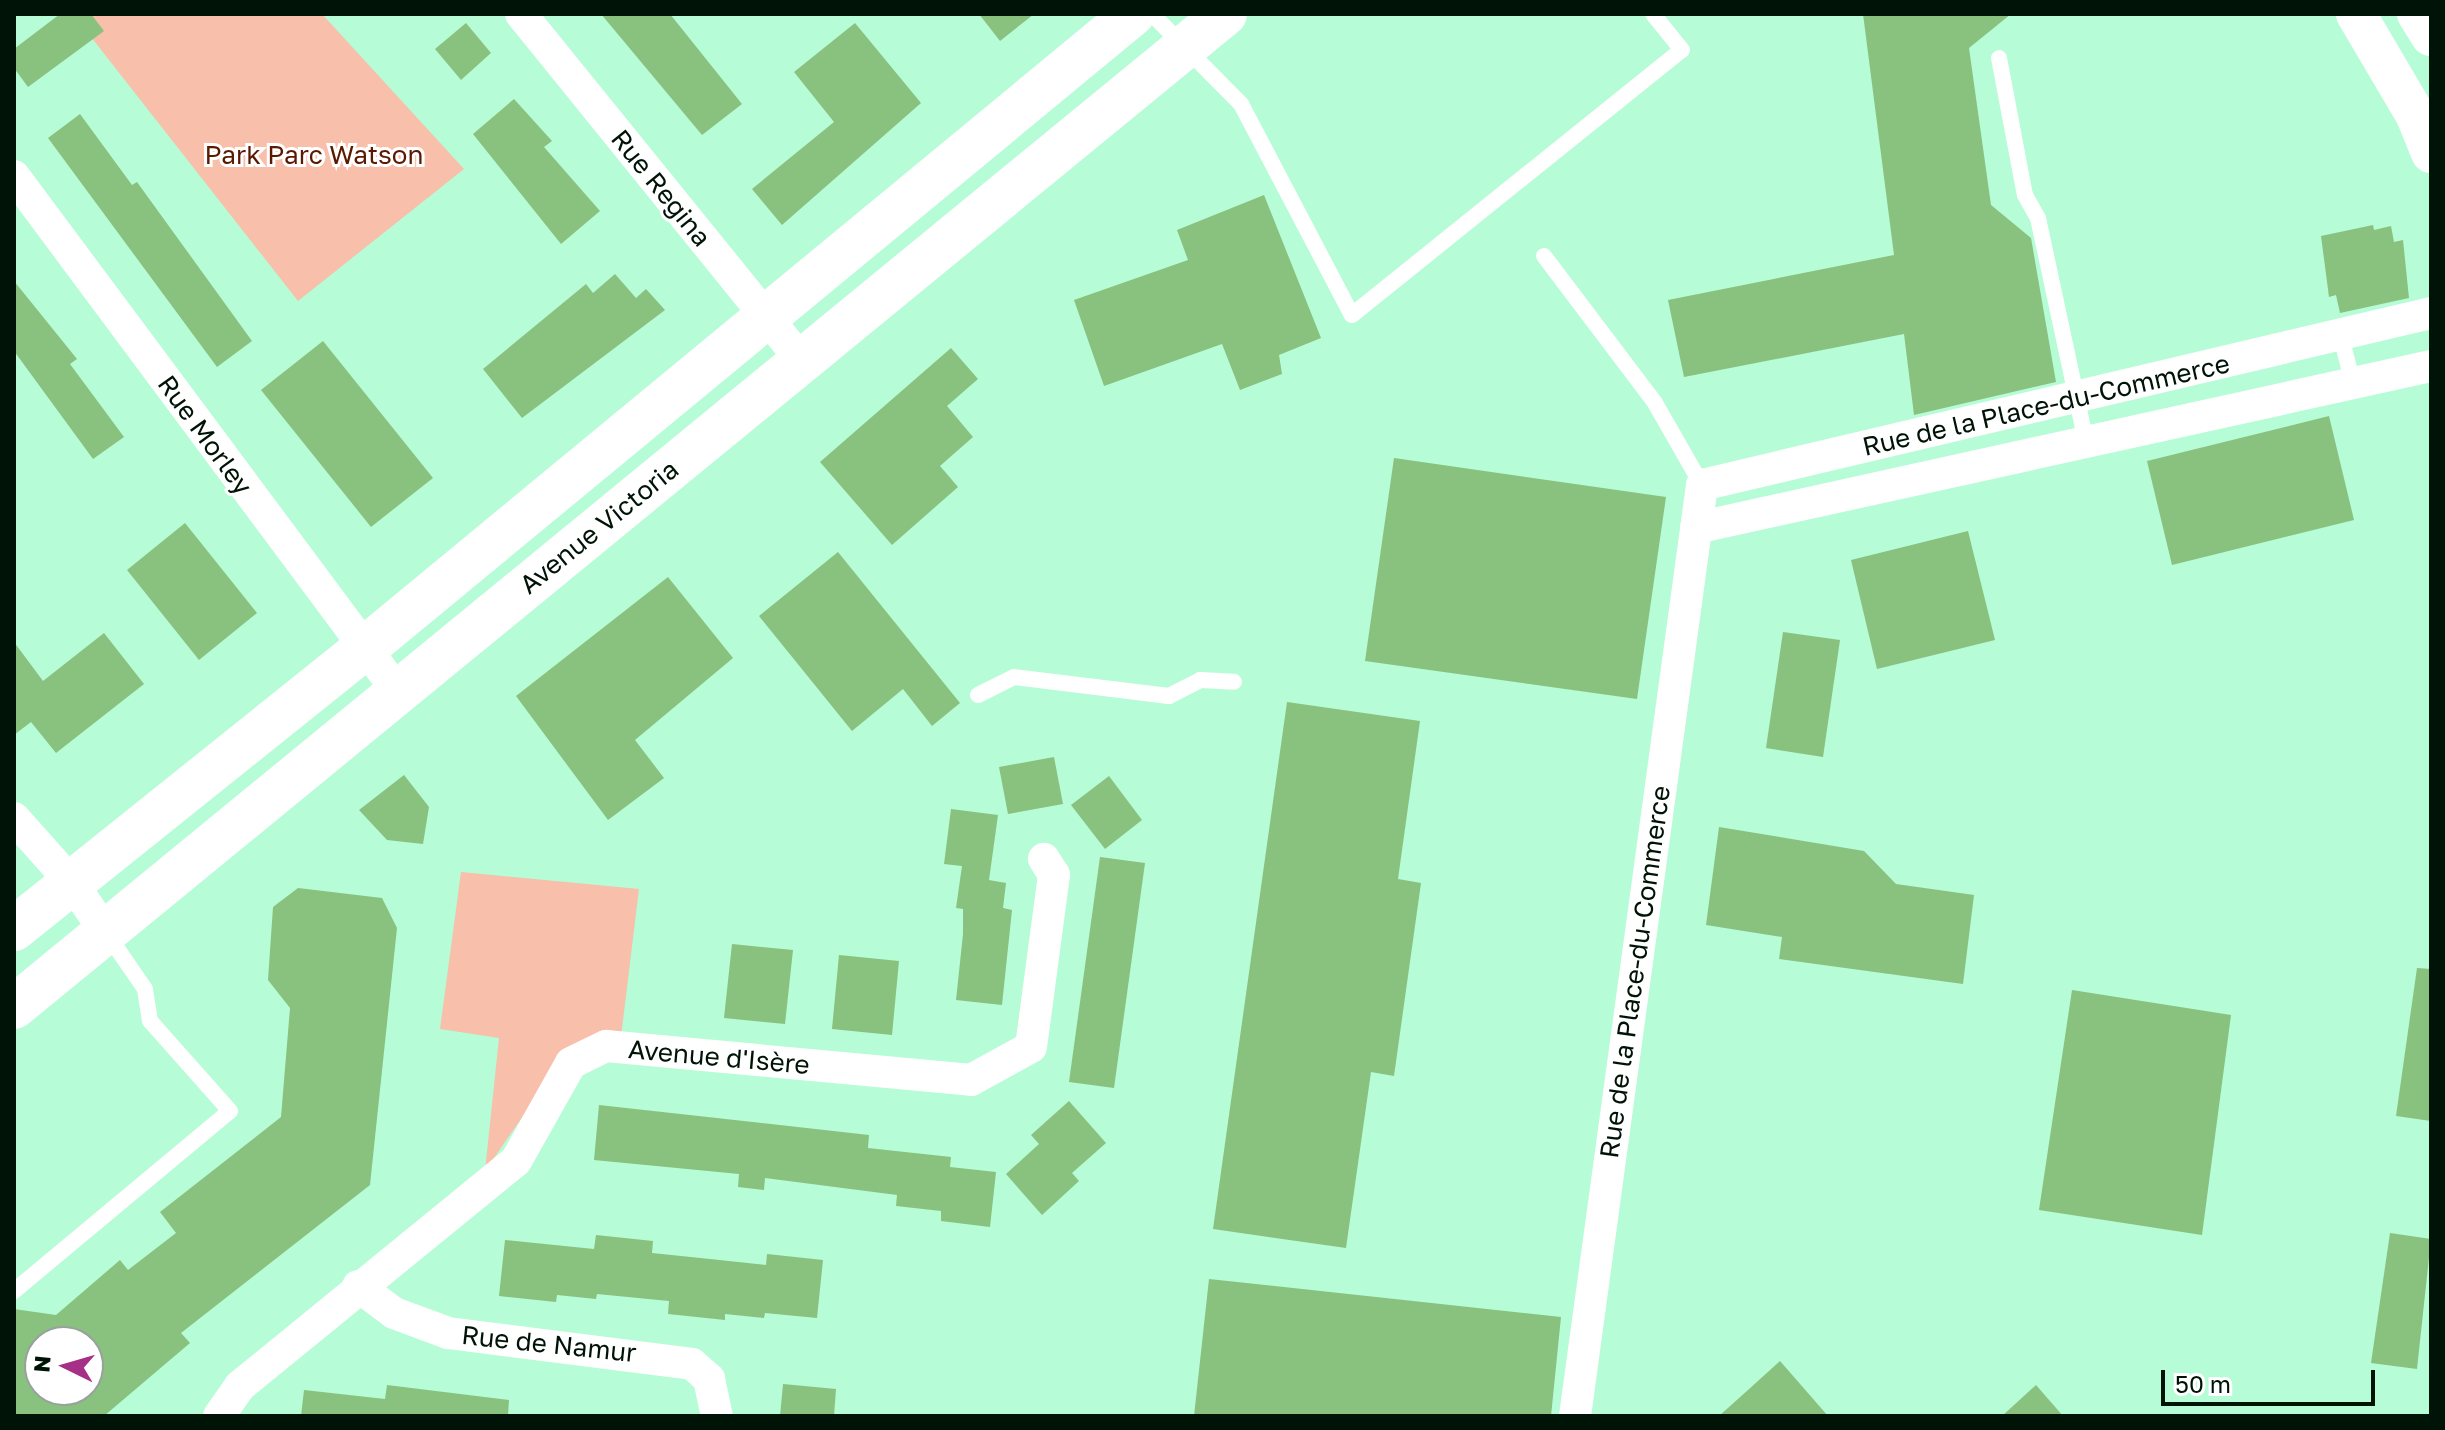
<!DOCTYPE html>
<html>
<head>
<meta charset="utf-8">
<style>
  body { margin:0 }
  #map { position:relative; width:2445px; height:1430px; overflow:hidden; background:#b6fcd6; font-family:"Golos Text",sans-serif }
  div>[style] { position:absolute }
  .green>* { inset:0; background:#f8bfab }
  .building>* { inset:0; background:#89c17f }
  .service>* { height:16px; margin:-8px; padding:0 8px; transform-origin:8px; border-radius:8px; background:#fff }
  .minor>* { height:32px; margin:-16px; padding:0 16px; transform-origin:16px; border-radius:16px; background:#fff }
  .tertiary>* { height:40px; margin:-20px; padding:0 20px; transform-origin:20px; border-radius:20px; background:#fff }
  .secondary>* { height:44px; margin:-22px; padding:0 22px; transform-origin:22px; border-radius:22px; background:#fff }
  span { translate:-50% -50%; white-space:nowrap; text-align:center; line-height:1.15; -webkit-text-stroke:6px #fff; paint-order:stroke }
  .park-label { font-size:26px; color:#5a1a00 }
  .street-label { font-size:26px; color:#001307 }
  .frame { position:absolute; inset:0; border:16px solid #001307; pointer-events:none }
  .north { position:absolute; left:24px; top:1326px; width:80px; height:80px; box-sizing:border-box; background:#fff; border:2px solid #99a19c; border-radius:50%; rotate:275deg; font-size:22px; font-weight:700; line-height:32px; text-align:center; color:#001307 }
  .north::after { content:''; display:block; margin:auto; width:28px; height:36px; background:#a73087; clip-path:polygon(50% 0,100% 100%,50% 72%,0 100%) }
  .scale { position:absolute; left:2161px; top:1370px; width:214px; height:36px; box-sizing:border-box; border:4px solid #001307; border-top:0; padding-left:10px; font-size:24px; line-height:28px; white-space:nowrap; color:#001307; -webkit-text-stroke:6px #fff; paint-order:stroke }
</style>
</head>
<body>
<div id="map">
  <div class="green">
    <div style="clip-path:polygon(73px 14px,322px 14px,464px 169px,298px 301px)"></div>
    <div style="clip-path:polygon(461px 872px,639px 889px,621px 1037px,561px 1061px,485px 1171px,499px 1038px,440px 1029px)"></div>
  </div>
  <div class="building">
    <div style="clip-path:polygon(60px 14px,91px 14px,104px 31px,28px 87px,14px 68px,14px 49px)"></div>
    <div style="clip-path:polygon(601px 14px,670px 14px,742px 104px,702px 135px)"></div>
    <div style="clip-path:polygon(979px 14px,1034px 14px,1000px 41px)"></div>
    <div style="clip-path:polygon(1863px 14px,2011px 14px,1969px 48px,1991px 205px,2031px 238px,2056px 382px,1914px 415px,1904px 334px,1684px 377px,1668px 300px,1894px 255px)"></div>
    <div style="clip-path:polygon(466px 23px,491px 53px,461px 80px,435px 49px)"></div>
    <div style="clip-path:polygon(855px 23px,921px 103px,782px 225px,752px 189px,834px 122px,794px 72px)"></div>
    <div style="clip-path:polygon(514px 99px,552px 141px,544px 147px,600px 211px,561px 244px,473px 134px)"></div>
    <div style="clip-path:polygon(80px 114px,132px 185px,137px 182px,252px 341px,217px 367px,48px 138px)"></div>
    <div style="clip-path:polygon(1264px 195px,1321px 338px,1279px 355px,1282px 374px,1240px 390px,1222px 344px,1104px 386px,1074px 300px,1188px 260px,1177px 230px)"></div>
    <div style="clip-path:polygon(2373px 225px,2374px 230px,2391px 226px,2394px 242px,2403px 240px,2409px 298px,2340px 313px,2336px 295px,2329px 297px,2321px 236px)"></div>
    <div style="clip-path:polygon(615px 274px,636px 298px,646px 289px,665px 310px,522px 418px,483px 369px,586px 284px,593px 293px)"></div>
    <div style="clip-path:polygon(14px 281px,77px 359px,70px 364px,124px 437px,93px 459px,14px 351px)"></div>
    <div style="clip-path:polygon(323px 341px,433px 478px,371px 527px,261px 390px)"></div>
    <div style="clip-path:polygon(951px 348px,978px 379px,947px 406px,973px 437px,940px 466px,958px 487px,892px 545px,820px 462px)"></div>
    <div style="clip-path:polygon(2329px 416px,2354px 520px,2172px 565px,2147px 461px)"></div>
    <div style="clip-path:polygon(1394px 458px,1666px 497px,1637px 699px,1365px 661px)"></div>
    <div style="clip-path:polygon(185px 523px,257px 613px,199px 660px,127px 570px)"></div>
    <div style="clip-path:polygon(1968px 531px,1995px 640px,1877px 669px,1851px 560px)"></div>
    <div style="clip-path:polygon(838px 552px,960px 703px,932px 726px,903px 689px,852px 731px,759px 616px)"></div>
    <div style="clip-path:polygon(668px 577px,733px 658px,635px 740px,664px 778px,608px 820px,516px 696px)"></div>
    <div style="clip-path:polygon(1783px 632px,1840px 640px,1823px 757px,1766px 748px)"></div>
    <div style="clip-path:polygon(104px 633px,144px 684px,56px 753px,31px 722px,14px 735px,14px 642px,43px 681px)"></div>
    <div style="clip-path:polygon(1287px 702px,1420px 721px,1398px 879px,1421px 883px,1394px 1076px,1371px 1072px,1346px 1248px,1213px 1229px)"></div>
    <div style="clip-path:polygon(1054px 757px,1063px 804px,1008px 814px,999px 767px)"></div>
    <div style="clip-path:polygon(404px 775px,429px 807px,423px 844px,387px 840px,359px 810px)"></div>
    <div style="clip-path:polygon(1109px 776px,1142px 820px,1105px 849px,1071px 805px)"></div>
    <div style="clip-path:polygon(951px 809px,998px 815px,989px 880px,1006px 883px,1003px 908px,1012px 910px,1002px 1005px,956px 1000px,963px 934px,963px 909px,956px 908px,962px 866px,944px 864px)"></div>
    <div style="clip-path:polygon(1719px 827px,1864px 851px,1896px 884px,1974px 895px,1963px 984px,1779px 959px,1782px 937px,1706px 925px)"></div>
    <div style="clip-path:polygon(1100px 857px,1145px 863px,1114px 1088px,1069px 1082px)"></div>
    <div style="clip-path:polygon(evenodd,298px 888px,382px 898px,397px 928px,370px 1185px,181px 1333px,190px 1343px,104px 1416px,14px 1416px,14px 1309px,56px 1315px,120px 1260px,128px 1270px,176px 1233px,160px 1212px,281px 1117px,290px 1008px,268px 980px,273px 907px,298px 888px,40px 1342px,88px 1342px,88px 1390px,40px 1390px,40px 1342px)"></div>
    <div style="clip-path:polygon(732px 944px,793px 950px,785px 1024px,724px 1018px)"></div>
    <div style="clip-path:polygon(839px 955px,899px 961px,892px 1035px,832px 1029px)"></div>
    <div style="clip-path:polygon(2417px 968px,2431px 969px,2431px 1121px,2396px 1116px)"></div>
    <div style="clip-path:polygon(2072px 990px,2231px 1015px,2202px 1235px,2039px 1210px)"></div>
    <div style="clip-path:polygon(1069px 1101px,1106px 1143px,1072px 1173px,1079px 1181px,1042px 1215px,1006px 1174px,1039px 1144px,1031px 1135px)"></div>
    <div style="clip-path:polygon(599px 1105px,869px 1135px,868px 1148px,951px 1157px,950px 1167px,996px 1172px,990px 1227px,941px 1221px,941px 1211px,896px 1206px,897px 1195px,765px 1178px,764px 1190px,738px 1187px,739px 1174px,594px 1160px)"></div>
    <div style="clip-path:polygon(2390px 1233px,2431px 1239px,2417px 1369px,2371px 1363px)"></div>
    <div style="clip-path:polygon(596px 1235px,653px 1241px,652px 1253px,710px 1259px,766px 1265px,767px 1254px,823px 1260px,817px 1318px,765px 1313px,764px 1318px,725px 1314px,725px 1320px,668px 1314px,669px 1301px,597px 1294px,596px 1299px,557px 1295px,556px 1302px,499px 1296px,505px 1240px,594px 1249px)"></div>
    <div style="clip-path:polygon(1209px 1279px,1561px 1317px,1551px 1416px,1194px 1416px)"></div>
    <div style="clip-path:polygon(1780px 1361px,1828px 1416px,1719px 1416px,1748px 1390px)"></div>
    <div style="clip-path:polygon(783px 1384px,836px 1389px,834px 1416px,780px 1416px)"></div>
    <div style="clip-path:polygon(387px 1385px,509px 1400px,508px 1416px,301px 1416px,304px 1390px,385px 1399px)"></div>
    <div style="clip-path:polygon(2036px 1385px,2063px 1416px,2002px 1416px)"></div>
  </div>
  <div class="service">
    <div style="left:1152px;top:14px;width:127px;rotate:45.3deg"></div>
    <div style="left:1241px;top:104px;width:238px;rotate:62.3deg"></div>
    <div style="left:1352px;top:315px;width:423px;rotate:-38.8deg"></div>
    <div style="left:1682px;top:50px;width:46px;rotate:-128.9deg"></div>
    <div style="left:1999px;top:58px;width:139px;rotate:79.3deg"></div>
    <div style="left:2025px;top:195px;width:26px;rotate:61deg"></div>
    <div style="left:2038px;top:218px;width:229px;rotate:77.9deg"></div>
    <div style="left:1544px;top:256px;width:184px;rotate:52.9deg"></div>
    <div style="left:1655px;top:403px;width:95px;rotate:60.2deg"></div>
    <div style="left:2341px;top:337px;width:48px;rotate:75.4deg"></div>
    <div style="left:978px;top:695px;width:40px;rotate:-26.6deg"></div>
    <div style="left:1014px;top:677px;width:156px;rotate:7deg"></div>
    <div style="left:1169px;top:696px;width:35px;rotate:-27deg"></div>
    <div style="left:1200px;top:680px;width:34px;rotate:3deg"></div>
    <div style="left:14px;top:1291px;width:281px;rotate:-39.8deg"></div>
    <div style="left:230px;top:1111px;width:120px;rotate:-131.6deg"></div>
    <div style="left:150px;top:1021px;width:32px;rotate:-99deg"></div>
    <div style="left:145px;top:989px;width:67px;rotate:-124.6deg"></div>
  </div>
  <div class="minor">
    <div style="left:521px;top:14px;width:447px;rotate:51deg"></div>
    <div style="left:14px;top:176px;width:643px;rotate:53.34deg"></div>
    <div style="left:1696px;top:528px;width:753px;rotate:-12.43deg"></div>
    <div style="left:14px;top:818px;width:87px;rotate:48.3deg"></div>
    <div style="left:72px;top:883px;width:62px;rotate:55.5deg"></div>
    <div style="left:358px;top:1286px;width:45px;rotate:36.9deg"></div>
    <div style="left:394px;top:1313px;width:58px;rotate:20.3deg"></div>
    <div style="left:448px;top:1333px;width:246px;rotate:7.2deg"></div>
    <div style="left:692px;top:1364px;width:23px;rotate:41deg"></div>
    <div style="left:709px;top:1379px;width:38px;rotate:78deg"></div>
    <div style="left:219px;top:1416px;width:37px;rotate:-55deg"></div>
    <div style="left:240px;top:1386px;width:356px;rotate:-39.2deg"></div>
    <div style="left:516px;top:1161px;width:112px;rotate:-60.7deg"></div>
    <div style="left:571px;top:1063px;width:39px;rotate:-26deg"></div>
    <div style="left:606px;top:1046px;width:367px;rotate:5.3deg"></div>
    <div style="left:971px;top:1080px;width:68px;rotate:-28.8deg"></div>
    <div style="left:1031px;top:1047px;width:174px;rotate:-82.4deg"></div>
    <div style="left:1054px;top:875px;width:19px;rotate:-122deg"></div>
    <div style="left:1575px;top:1416px;width:940px;rotate:-82.23deg"></div>
    <div style="left:1702px;top:485px;width:749px;rotate:-13.28deg"></div>
  </div>
  <div class="tertiary">
    <div style="left:2356px;top:14px;width:118px;rotate:59.5deg"></div>
    <div style="left:2416px;top:116px;width:40px;rotate:68deg"></div>
    <div style="left:2417px;top:14px;width:26px;rotate:58deg"></div>
  </div>
  <div class="secondary">
    <div style="left:14px;top:929px;width:448px;rotate:-38.7deg"></div>
    <div style="left:364px;top:649px;width:997px;rotate:-39.55deg"></div>
    <div style="left:14px;top:1007px;width:1566px;rotate:-39.35deg"></div>
  </div>
  <div class="park-label">
    <span style="left:314px;top:155px">Park Parc Watson</span>
  </div>
  <div class="street-label">
    <span style="left:661px;top:188px;rotate:51deg">Rue Regina</span>
    <span style="left:2046px;top:405px;rotate:-13deg">Rue de la Place-du-Commerce</span>
    <span style="left:205px;top:435px;rotate:54deg">Rue Morley</span>
    <span style="left:599px;top:527px;rotate:-39deg">Avenue Victoria</span>
    <span style="left:1635px;top:972px;rotate:-82deg">Rue de la Place-du-Commerce</span>
    <span style="left:719px;top:1057px;rotate:5deg">Avenue d'Isère</span>
    <span style="left:549px;top:1344px;rotate:6deg">Rue de Namur</span>
  </div>
  <div class="frame"></div>
  <div class="north">N</div>
  <div class="scale">50 m</div>
</div>
</body>
</html>
